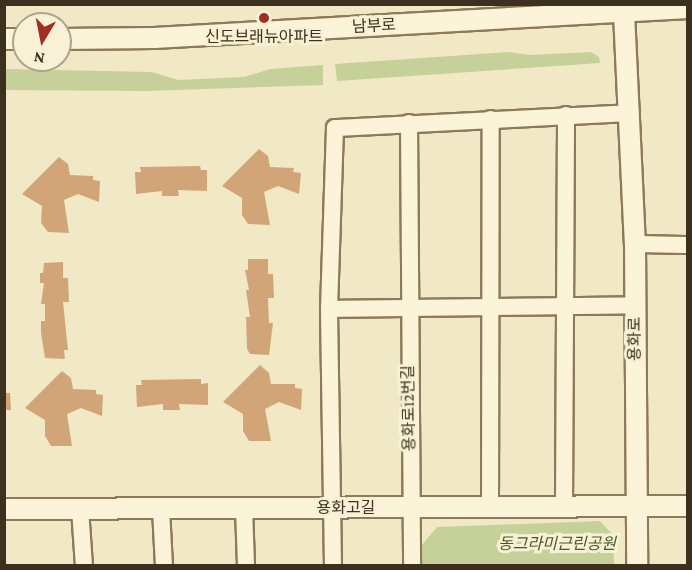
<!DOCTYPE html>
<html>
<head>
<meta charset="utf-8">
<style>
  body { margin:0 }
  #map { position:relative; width:692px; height:570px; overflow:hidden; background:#f1e8c5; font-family:"Crimson Pro","Noto Sans KR",serif }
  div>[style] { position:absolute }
  .green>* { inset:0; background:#c5d198 }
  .building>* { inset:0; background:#d2a578 }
  .roads { filter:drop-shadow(2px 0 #8e7a59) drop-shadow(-2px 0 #8e7a59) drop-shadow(0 2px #8e7a59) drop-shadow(0 -2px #8e7a59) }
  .minor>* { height:16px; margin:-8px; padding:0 8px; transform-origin:8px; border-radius:8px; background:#fbf4d9 }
  .tertiary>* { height:20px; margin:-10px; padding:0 10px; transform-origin:10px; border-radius:10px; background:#fbf4d9 }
  .dots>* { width:16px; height:16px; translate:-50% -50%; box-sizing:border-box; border:3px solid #f8f1d5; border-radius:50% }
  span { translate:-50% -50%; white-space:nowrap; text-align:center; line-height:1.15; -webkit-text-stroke:6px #f8f1d5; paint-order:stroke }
  .street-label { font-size:16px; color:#3d301e }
  .poi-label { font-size:16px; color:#3d301e }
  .park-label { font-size:16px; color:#485b23; font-style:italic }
  .frame { position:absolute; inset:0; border:6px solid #3d301e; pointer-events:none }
  .north { position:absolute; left:12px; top:12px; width:60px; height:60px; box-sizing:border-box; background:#f8f1d5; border:2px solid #ada48c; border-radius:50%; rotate:190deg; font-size:16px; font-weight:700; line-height:24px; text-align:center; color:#3d301e }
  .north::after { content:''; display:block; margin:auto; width:21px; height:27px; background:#a12e25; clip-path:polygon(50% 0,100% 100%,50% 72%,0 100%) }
</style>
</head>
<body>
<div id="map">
  <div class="green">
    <div style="clip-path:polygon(509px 52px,529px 55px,591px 52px,599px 57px,600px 63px,337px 81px,335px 64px)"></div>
    <div style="clip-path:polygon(323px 65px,323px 85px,147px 91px,5px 90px,5px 69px,152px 72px,178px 80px,244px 77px,270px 69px)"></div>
    <div style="clip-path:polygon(600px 521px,613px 535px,614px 565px,422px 565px,421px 546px,437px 527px)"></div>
  </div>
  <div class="building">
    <div style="clip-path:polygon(259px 149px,268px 156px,270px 167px,294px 168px,293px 172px,301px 173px,299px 194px,278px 186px,264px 192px,270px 225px,248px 224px,242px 215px,242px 198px,222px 186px)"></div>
    <div style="clip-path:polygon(59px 157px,68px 164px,70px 175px,93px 176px,93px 180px,100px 181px,99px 202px,78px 194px,64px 200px,69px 233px,48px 232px,41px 223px,42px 206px,22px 194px)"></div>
    <div style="clip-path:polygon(200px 166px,201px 170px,207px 170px,207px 191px,178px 190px,179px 196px,162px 196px,162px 191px,136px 194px,135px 172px,141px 172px,140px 167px)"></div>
    <div style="clip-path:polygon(248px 259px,268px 259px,268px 274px,273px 274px,274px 298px,268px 298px,269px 323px,273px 323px,269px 355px,250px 354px,247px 349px,246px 317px,250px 317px,246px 290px,249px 290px,245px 270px,248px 270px)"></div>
    <div style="clip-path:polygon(63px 262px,63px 278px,68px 278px,69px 302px,63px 302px,68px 350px,64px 350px,65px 359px,45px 358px,41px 333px,41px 321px,45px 321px,45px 304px,41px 304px,44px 283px,40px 283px,40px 273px,43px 273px,44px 263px)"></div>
    <div style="clip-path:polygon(260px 365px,269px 373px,271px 384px,295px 384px,295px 388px,302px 389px,301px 410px,279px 402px,265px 409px,271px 441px,249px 441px,243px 431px,243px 414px,223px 402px)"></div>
    <div style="clip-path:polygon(62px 371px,71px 378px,73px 389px,96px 390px,96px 394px,103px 395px,102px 416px,81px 408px,67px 414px,72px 446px,51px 446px,45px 436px,45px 420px,25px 408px)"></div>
    <div style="clip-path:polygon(201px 379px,201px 384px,208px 383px,208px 405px,179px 404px,180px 410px,163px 410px,163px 404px,137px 407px,136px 385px,142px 385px,141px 380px)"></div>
    <div style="clip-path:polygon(4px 393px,10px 393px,11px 410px,4px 410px)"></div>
  </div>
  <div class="roads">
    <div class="minor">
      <div style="left:409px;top:123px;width:443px;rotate:89.6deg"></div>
      <div style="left:635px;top:244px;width:53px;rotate:1.1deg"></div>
      <div style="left:329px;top:309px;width:306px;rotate:-0.7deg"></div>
      <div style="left:564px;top:506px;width:391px;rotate:-89.7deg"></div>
      <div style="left:490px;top:507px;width:388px;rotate:-89.9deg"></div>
      <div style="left:244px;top:508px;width:58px;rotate:88deg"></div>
      <div style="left:80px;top:509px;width:57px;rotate:86deg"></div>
      <div style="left:161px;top:509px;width:57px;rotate:87deg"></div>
      <div style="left:333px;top:566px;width:257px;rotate:-90.9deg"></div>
      <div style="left:329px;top:309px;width:181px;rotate:-88.1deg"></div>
      <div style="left:335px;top:128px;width:296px;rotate:-2.9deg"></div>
    </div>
    <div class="tertiary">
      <div style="left:624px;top:13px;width:231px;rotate:87.3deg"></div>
      <div style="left:635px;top:244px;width:322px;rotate:89.6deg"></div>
      <div style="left:4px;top:39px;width:20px"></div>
      <div style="left:60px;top:39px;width:94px;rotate:-0.6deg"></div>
      <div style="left:154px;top:38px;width:535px;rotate:-3.22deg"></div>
      <div style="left:4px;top:509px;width:684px;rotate:-0.25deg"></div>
    </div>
  </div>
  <div class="dots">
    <div style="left:264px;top:18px;background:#a12e25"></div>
  </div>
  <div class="street-label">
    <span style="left:374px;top:26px;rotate:-3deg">남부로</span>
    <span style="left:635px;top:339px;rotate:-90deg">용화로</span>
    <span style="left:409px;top:408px;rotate:-91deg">용화로12번길</span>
    <span style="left:346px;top:508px">용화고길</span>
  </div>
  <div class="poi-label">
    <span style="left:264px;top:37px">신도브래뉴아파트</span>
  </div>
  <div class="park-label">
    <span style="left:557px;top:544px">동그라미근린공원</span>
  </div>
  <div class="frame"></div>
  <div class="north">N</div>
</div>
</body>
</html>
